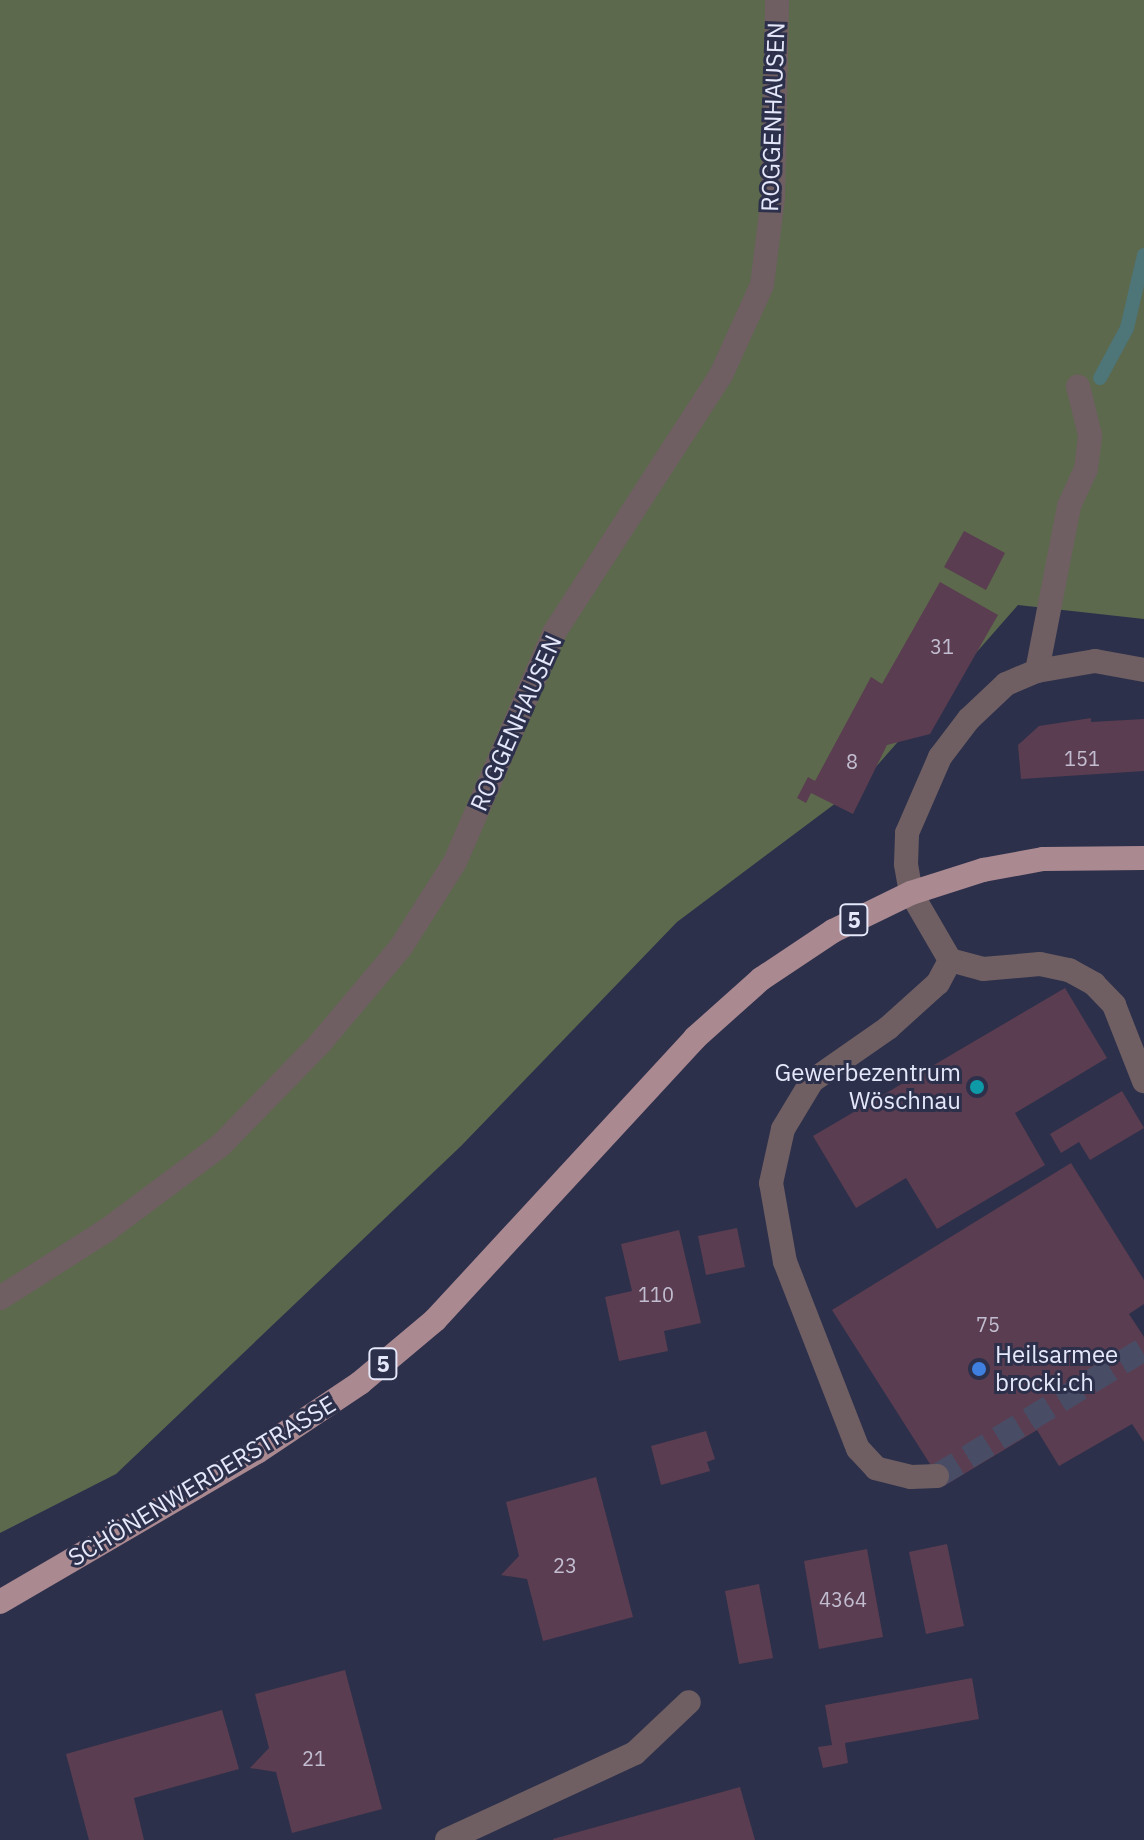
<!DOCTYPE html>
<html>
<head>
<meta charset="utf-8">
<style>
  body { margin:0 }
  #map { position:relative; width:1144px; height:1840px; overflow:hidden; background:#2d304b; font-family:"IBM Plex Sans",sans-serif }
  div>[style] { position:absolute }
  .forest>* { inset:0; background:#5c694d }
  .stream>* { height:14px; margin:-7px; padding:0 7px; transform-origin:7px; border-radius:7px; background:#4e7578 }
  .building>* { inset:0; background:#5a3d50 }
  .minor-tunnel>* { height:24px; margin-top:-12px; transform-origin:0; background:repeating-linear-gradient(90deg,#494c65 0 24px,transparent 0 36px) }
  .minor>* { height:24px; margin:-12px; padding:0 12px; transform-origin:12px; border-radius:12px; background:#6f5f62 }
  .major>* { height:24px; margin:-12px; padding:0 12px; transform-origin:12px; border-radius:12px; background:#ab8991 }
  .dots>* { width:22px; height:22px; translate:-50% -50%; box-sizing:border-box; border:4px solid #2d304b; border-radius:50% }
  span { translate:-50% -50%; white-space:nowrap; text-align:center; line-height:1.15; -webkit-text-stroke:6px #2d304b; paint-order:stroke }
  .number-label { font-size:20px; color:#c2bdd0 }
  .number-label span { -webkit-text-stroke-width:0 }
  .shield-label span { padding:2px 6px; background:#2d304b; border:2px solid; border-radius:6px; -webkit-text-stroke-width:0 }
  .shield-label { font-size:22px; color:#e5e8fa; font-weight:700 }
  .street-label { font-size:24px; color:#e5e8fa }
  .poi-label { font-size:24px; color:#e5e8fa }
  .right { translate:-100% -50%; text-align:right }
  .left { translate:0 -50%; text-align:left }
</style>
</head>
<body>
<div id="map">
  <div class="forest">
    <div style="clip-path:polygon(0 0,1144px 0,1144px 619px,1018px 605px,860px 785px,677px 922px,461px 1146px,116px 1474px,0 1533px)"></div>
  </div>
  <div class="stream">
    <div style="left:1100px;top:378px;width:57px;rotate:-61.6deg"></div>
    <div style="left:1127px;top:328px;width:75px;rotate:-76.9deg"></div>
  </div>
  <div class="building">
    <div style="clip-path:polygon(964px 531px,1005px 553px,986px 590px,944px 567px)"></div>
    <div style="clip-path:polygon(940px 582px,998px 615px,930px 734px,887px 745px,853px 814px,811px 793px,806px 803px,797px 798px,808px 777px,815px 781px,871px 677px,882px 684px)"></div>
    <div style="clip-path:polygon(1091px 718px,1091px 722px,1144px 719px,1144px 771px,1021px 779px,1018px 745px,1039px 726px)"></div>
    <div style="clip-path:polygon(1065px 988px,1107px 1058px,1015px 1113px,1045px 1165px,937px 1229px,906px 1178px,856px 1208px,813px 1136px)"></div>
    <div style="clip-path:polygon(1122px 1091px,1144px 1128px,1090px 1160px,1079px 1142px,1061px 1153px,1050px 1134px)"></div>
    <div style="clip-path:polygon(1071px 1163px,1144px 1280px,1144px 1304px,1129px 1314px,1144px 1337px,1144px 1442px,1132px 1424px,1059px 1466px,1037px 1430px,944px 1486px,832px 1310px)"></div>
    <div style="clip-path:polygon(737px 1228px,745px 1267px,706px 1275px,698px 1236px)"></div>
    <div style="clip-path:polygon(679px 1230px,701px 1323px,664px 1331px,668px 1351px,619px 1361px,605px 1297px,632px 1291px,621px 1244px)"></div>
    <div style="clip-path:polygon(706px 1431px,715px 1459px,707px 1462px,710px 1471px,661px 1485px,651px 1446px)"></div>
    <div style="clip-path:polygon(596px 1477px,633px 1617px,543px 1641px,527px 1579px,501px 1575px,519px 1556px,506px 1502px)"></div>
    <div style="clip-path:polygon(947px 1544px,964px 1626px,926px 1634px,909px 1552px)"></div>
    <div style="clip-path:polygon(867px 1549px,883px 1637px,819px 1649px,804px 1561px)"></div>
    <div style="clip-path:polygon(759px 1584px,773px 1658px,739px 1664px,725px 1591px)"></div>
    <div style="clip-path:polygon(345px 1670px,382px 1809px,292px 1833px,276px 1772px,250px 1768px,269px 1748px,255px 1694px)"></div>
    <div style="clip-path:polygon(972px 1678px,979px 1719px,845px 1743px,848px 1763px,823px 1768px,818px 1747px,832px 1745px,825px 1705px)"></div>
    <div style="clip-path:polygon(222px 1710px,239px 1769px,134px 1798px,144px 1840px,89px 1840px,66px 1754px)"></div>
    <div style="clip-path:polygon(740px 1787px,755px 1840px,553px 1840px,553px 1839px)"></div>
  </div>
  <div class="minor-tunnel">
    <div style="left:937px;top:1476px;width:243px;rotate:-31.5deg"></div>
  </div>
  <div class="minor">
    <div style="left:1037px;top:671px;width:168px;rotate:-79deg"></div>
    <div style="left:1069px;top:506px;width:41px;rotate:-65.3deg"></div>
    <div style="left:1086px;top:469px;width:34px;rotate:-83deg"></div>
    <div style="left:1090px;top:435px;width:50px;rotate:-103.8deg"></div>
    <div style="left:950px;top:960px;width:34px;rotate:15deg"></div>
    <div style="left:983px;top:969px;width:57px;rotate:-5deg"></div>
    <div style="left:1040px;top:964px;width:30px;rotate:12deg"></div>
    <div style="left:1069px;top:970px;width:29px;rotate:29deg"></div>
    <div style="left:1094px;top:984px;width:29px;rotate:46deg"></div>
    <div style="left:1114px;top:1005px;width:82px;rotate:68.5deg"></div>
    <div style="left:0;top:1298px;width:127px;rotate:-32.4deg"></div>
    <div style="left:107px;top:1230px;width:142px;rotate:-36.7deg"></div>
    <div style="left:221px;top:1145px;width:144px;rotate:-45.8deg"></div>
    <div style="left:321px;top:1042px;width:124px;rotate:-49.9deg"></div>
    <div style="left:401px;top:947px;width:101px;rotate:-57.6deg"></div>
    <div style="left:455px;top:862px;width:249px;rotate:-66.6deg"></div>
    <div style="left:554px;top:633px;width:307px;rotate:-57.1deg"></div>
    <div style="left:721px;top:375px;width:99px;rotate:-65.5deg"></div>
    <div style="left:762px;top:285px;width:88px;rotate:-82.8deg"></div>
    <div style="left:773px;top:198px;width:198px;rotate:-88.8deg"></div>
    <div style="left:937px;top:1476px;width:26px;rotate:178deg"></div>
    <div style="left:911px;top:1477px;width:36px;rotate:-166deg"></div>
    <div style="left:876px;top:1468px;width:26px;rotate:-133deg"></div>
    <div style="left:858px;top:1449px;width:201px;rotate:-111.3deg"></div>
    <div style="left:785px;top:1262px;width:80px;rotate:-100deg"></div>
    <div style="left:771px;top:1183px;width:55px;rotate:-77.5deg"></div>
    <div style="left:783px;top:1129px;width:56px;rotate:-58.9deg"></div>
    <div style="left:812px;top:1081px;width:93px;rotate:-34.9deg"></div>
    <div style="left:888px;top:1028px;width:67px;rotate:-42deg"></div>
    <div style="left:938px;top:983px;width:26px;rotate:-62deg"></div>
    <div style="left:950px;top:960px;width:78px;rotate:-120.2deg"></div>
    <div style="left:911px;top:893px;width:29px;rotate:-100deg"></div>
    <div style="left:906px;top:864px;width:31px;rotate:-88deg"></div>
    <div style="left:907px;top:833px;width:83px;rotate:-66.5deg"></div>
    <div style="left:940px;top:757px;width:48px;rotate:-52.7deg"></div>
    <div style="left:969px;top:719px;width:51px;rotate:-43.4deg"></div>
    <div style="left:1006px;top:684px;width:34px;rotate:-23deg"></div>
    <div style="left:1037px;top:671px;width:59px;rotate:-9.8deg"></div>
    <div style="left:1095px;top:661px;width:50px;rotate:10.4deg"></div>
    <div style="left:447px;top:1840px;width:207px;rotate:-24.8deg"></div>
    <div style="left:635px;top:1753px;width:74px;rotate:-43.4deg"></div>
  </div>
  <div class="major">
    <div style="left:0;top:1602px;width:298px;rotate:-30.3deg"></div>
    <div style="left:257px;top:1452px;width:124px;rotate:-33.8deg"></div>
    <div style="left:360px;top:1383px;width:98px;rotate:-40deg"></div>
    <div style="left:435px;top:1320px;width:384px;rotate:-47.3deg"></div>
    <div style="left:695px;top:1038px;width:89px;rotate:-41.8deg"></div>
    <div style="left:761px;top:979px;width:87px;rotate:-33.7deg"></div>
    <div style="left:833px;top:931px;width:87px;rotate:-26deg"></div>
    <div style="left:911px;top:893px;width:76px;rotate:-17.7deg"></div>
    <div style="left:983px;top:870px;width:61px;rotate:-10.4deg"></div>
    <div style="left:1043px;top:859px;width:101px;rotate:-0.6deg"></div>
  </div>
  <div class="dots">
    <div style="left:977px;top:1087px;background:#0f9aa8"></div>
    <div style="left:979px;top:1369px;background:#3f7fe0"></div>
  </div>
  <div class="number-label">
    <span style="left:942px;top:646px">31</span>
    <span style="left:1082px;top:758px">151</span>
    <span style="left:852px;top:761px">8</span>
    <span style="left:656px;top:1294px">110</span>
    <span style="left:988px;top:1324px">75</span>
    <span style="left:565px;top:1565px">23</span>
    <span style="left:843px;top:1599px">4364</span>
    <span style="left:314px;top:1758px">21</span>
  </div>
  <div class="shield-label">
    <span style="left:854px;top:920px">5</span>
    <span style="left:383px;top:1364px">5</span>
  </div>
  <div class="street-label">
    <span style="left:773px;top:117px;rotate:-88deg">ROGGENHAUSEN</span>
    <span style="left:516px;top:723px;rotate:-66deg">ROGGENHAUSEN</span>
    <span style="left:202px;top:1481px;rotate:-31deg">SCHÖNENWERDERSTRASSE</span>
  </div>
  <div class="poi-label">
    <span class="right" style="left:961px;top:1087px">Gewerbezentrum<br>Wöschnau</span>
    <span class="left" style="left:995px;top:1369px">Heilsarmee<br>brocki.ch</span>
  </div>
</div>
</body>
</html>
